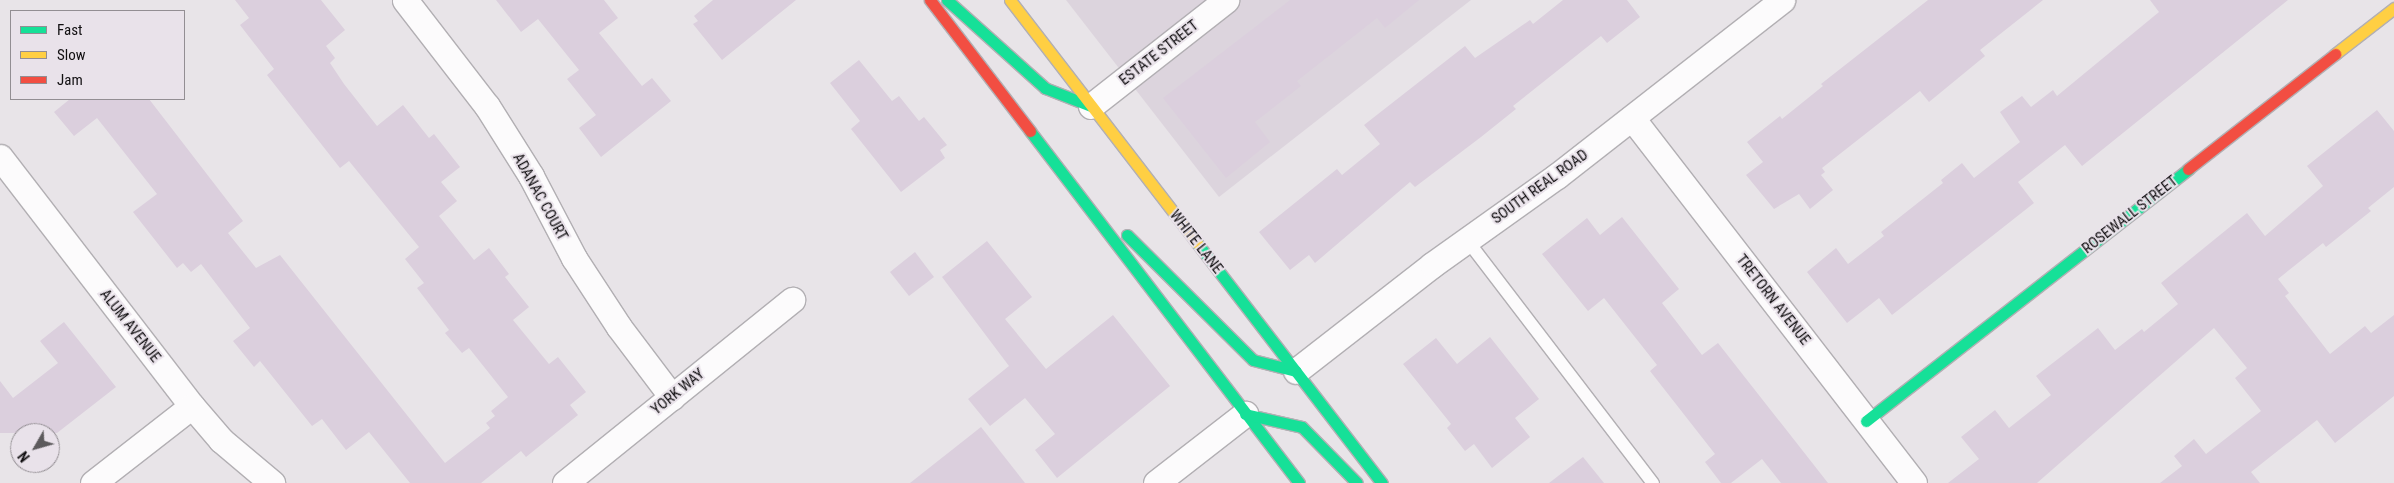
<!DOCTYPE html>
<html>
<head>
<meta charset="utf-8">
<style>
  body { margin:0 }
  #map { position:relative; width:2394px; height:483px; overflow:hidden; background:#e8e4e8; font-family:"Roboto Condensed",sans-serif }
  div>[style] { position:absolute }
  .built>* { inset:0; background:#dcd4dd }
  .building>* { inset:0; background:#dbcfdd }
  .roads { filter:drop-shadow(1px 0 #b2afb3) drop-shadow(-1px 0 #b2afb3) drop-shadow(0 1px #b2afb3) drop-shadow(0 -1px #b2afb3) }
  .lane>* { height:12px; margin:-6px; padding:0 6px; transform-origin:6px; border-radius:6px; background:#fcfbfc }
  .street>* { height:25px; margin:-12.5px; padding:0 12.5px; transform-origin:12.5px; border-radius:12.5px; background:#fcfbfc }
  .fast>* { height:11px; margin:-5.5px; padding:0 5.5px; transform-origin:5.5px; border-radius:5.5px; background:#16e098 }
  .slow>* { height:11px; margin:-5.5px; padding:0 5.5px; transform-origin:5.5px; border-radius:5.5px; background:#ffcf43 }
  .jam>* { height:11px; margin:-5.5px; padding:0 5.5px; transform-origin:5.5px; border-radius:5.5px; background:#f24e42 }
  span { translate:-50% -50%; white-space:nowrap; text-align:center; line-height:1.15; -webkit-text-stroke:4px #e9e2ea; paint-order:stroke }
  .street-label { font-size:15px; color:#110f11 }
  .legend { position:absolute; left:10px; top:10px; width:175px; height:90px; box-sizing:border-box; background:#e9e2ea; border:1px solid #938e93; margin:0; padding:6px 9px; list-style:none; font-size:15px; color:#110f11 }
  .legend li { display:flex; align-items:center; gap:10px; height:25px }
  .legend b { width:25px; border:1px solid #938e93 }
  .north { position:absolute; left:10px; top:423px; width:50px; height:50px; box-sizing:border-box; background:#e9e2ea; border:1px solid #938e93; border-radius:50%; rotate:232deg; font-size:14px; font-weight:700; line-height:20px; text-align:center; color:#110f11 }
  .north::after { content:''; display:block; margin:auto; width:18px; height:22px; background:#5c5a5c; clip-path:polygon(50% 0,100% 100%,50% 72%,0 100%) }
</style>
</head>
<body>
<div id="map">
  <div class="built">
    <div style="clip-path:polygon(1066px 0,1471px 0,1219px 197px)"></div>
  </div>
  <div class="building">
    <div style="clip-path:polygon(235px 0,321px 0,345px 30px,326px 46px,335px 58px,330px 63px,344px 84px,377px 126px,403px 105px,429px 138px,434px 134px,460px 167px,441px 182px,457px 201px,439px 216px,474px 260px,489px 248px,509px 274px,505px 277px,529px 307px,513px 320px,549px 364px,558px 357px,586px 392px,570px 405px,578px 415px,526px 457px,521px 451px,481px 483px,410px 483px,369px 432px,346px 450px,322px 419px,312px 426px,260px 361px,254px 367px,233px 341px,250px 328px,201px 264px,191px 272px,183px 263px,177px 268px,133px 212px,157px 194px,97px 118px,74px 136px,54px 112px,70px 99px,149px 99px,243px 221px,228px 233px,256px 268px,280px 255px,445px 463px,490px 428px,486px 423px,495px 416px,491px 411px,508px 397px,469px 348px,462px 353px,445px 333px,449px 330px,417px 288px,424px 283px,405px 259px,419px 247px,349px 161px,340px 168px,267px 75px,274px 69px,240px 25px,249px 18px)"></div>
    <div style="clip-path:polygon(496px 0,604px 0,618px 18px,599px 33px,642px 86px,652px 78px,671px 101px,601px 157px,579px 128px,596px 115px,567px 79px,579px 70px,538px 19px,521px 32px)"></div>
    <div style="clip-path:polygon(713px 0,796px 0,722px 60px,693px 24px,698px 21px,694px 16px)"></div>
    <div style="clip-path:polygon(1290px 0,1419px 0,1385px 28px,1377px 18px,1297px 81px,1301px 86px,1255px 122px,1270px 142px,1226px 178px,1163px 98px)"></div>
    <div style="clip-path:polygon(1563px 0,1627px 0,1640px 17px,1607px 43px,1601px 36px,1513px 106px,1516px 109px,1481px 137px,1415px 187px,1410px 182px,1315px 263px,1309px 255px,1290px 270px,1259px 232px,1337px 169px,1342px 175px,1380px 144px,1364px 125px,1465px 46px,1475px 58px,1530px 20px,1533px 24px)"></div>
    <div style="clip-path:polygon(1928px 0,2043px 0,1980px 50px,1985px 56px,1929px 102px,1920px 91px,1822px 168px,1825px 172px,1821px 175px,1833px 190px,1810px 209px,1799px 194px,1774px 209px,1746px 175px,1763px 162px,1747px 142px,1780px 116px,1782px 119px,1823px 86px,1821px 84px)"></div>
    <div style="clip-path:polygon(2150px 0,2288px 0,2082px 166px,2065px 145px,2018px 182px,2034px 203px,1892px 315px,1879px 298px,1847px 323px,1807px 272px,1836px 248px,1848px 264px,1884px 236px,1881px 232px,1943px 183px,1941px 180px,1962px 163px,1974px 178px,2020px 142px,2000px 112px,2022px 96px,2031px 107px,2053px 90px,2057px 96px,2159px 12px)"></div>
    <div style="clip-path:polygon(859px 60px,892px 101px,899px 96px,919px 121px,924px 117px,947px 145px,940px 150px,945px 158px,901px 192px,851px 129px,860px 121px,830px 83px)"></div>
    <div style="clip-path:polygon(2377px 110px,2394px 131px,2394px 187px,2368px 208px,2371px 211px,2326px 247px,2323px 243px,2278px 279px,2289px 293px,2285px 296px,2330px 354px,2365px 326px,2371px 333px,2394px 315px,2394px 396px,2335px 443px,2317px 420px,2251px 472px,2260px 483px,2160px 483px,2182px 466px,2174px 456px,2194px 439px,2206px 454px,2261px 411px,2235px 378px,2247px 368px,2214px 328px,2037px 483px,1948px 483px,1979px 459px,1961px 437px,1995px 410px,2009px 428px,2051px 395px,2036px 376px,2098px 328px,2115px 350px,2142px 329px,2144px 332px,2178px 304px,2161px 283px,2247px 213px,2265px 236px,2323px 186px,2307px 166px)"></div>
    <div style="clip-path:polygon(1622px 217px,1679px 289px,1662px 303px,1702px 355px,1718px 343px,1828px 483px,1781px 483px,1762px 459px,1731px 483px,1721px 483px,1705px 462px,1715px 454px,1650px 371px,1657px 365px,1604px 298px,1588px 311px,1542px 254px,1587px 218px,1600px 235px)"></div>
    <div style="clip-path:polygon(987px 241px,1032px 297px,1005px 319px,1046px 369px,1113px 315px,1170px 386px,1057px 478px,1035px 450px,1055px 434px,1025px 398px,990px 426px,968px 399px,1009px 366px,942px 277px)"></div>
    <div style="clip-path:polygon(915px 252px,934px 277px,909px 296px,890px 272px)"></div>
    <div style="clip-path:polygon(64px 322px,116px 387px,57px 433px,0 433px,0 381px,13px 398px,58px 363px,40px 341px)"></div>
    <div style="clip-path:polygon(1490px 337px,1539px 399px,1515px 418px,1530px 437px,1492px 468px,1474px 444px,1465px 451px,1447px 428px,1451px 424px,1403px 364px,1436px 338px,1457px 364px)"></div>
    <div style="clip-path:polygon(981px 427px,1025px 483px,910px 483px)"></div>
    <div style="clip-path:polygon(1583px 457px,1604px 483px,1549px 483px)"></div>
  </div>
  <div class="roads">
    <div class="lane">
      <div style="left:1467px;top:240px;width:306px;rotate:52.6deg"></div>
    </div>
    <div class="street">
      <div style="left:405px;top:0;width:134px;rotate:52.3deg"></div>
      <div style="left:487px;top:106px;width:83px;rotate:57.8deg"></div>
      <div style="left:531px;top:176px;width:93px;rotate:62.3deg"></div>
      <div style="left:574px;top:258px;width:82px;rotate:56.9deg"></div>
      <div style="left:619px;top:327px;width:88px;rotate:52.9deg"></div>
      <div style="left:1091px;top:106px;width:172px;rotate:-38.1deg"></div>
      <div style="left:1632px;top:118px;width:461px;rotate:52.3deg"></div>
      <div style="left:0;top:157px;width:314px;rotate:52.4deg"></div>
      <div style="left:192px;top:406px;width:45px;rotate:49.5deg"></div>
      <div style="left:221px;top:440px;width:67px;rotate:40.1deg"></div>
      <div style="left:1296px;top:371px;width:172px;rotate:-37.9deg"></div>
      <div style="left:1432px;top:265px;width:153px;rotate:-35.5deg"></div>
      <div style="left:1557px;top:176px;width:286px;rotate:-38deg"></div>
      <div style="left:93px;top:483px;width:125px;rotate:-37.9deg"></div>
      <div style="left:565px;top:483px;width:292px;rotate:-38.9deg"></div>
      <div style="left:1156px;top:483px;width:113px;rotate:-37.8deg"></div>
    </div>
    <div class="fast">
      <div style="left:947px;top:0;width:132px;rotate:41.9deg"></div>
      <div style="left:1045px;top:88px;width:49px;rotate:21.4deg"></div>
      <div style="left:1030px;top:131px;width:443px;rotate:52.6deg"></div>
      <div style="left:1127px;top:235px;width:177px;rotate:44.8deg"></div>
      <div style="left:1253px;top:360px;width:44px;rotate:14.3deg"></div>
      <div style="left:1197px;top:243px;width:303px;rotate:52.4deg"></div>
      <div style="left:1245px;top:414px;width:58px;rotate:12.8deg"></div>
      <div style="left:1302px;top:427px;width:78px;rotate:45.5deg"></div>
      <div style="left:1866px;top:421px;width:409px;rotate:-38deg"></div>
    </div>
    <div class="slow">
      <div style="left:1010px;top:0;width:307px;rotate:52.4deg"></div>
      <div style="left:2335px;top:54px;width:75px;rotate:-37.9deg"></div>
    </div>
    <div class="jam">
      <div style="left:930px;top:0;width:165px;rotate:52.6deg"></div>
      <div style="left:2188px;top:169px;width:187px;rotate:-38deg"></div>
    </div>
  </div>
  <div class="street-label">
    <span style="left:1159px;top:53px;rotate:-38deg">ESTATE STREET</span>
    <span style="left:1540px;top:187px;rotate:-36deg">SOUTH REAL ROAD</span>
    <span style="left:540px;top:197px;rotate:61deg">ADANAC COURT</span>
    <span style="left:2130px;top:215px;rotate:-38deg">ROSEWALL STREET</span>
    <span style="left:1196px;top:242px;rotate:52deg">WHITE LANE</span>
    <span style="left:1773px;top:300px;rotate:52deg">TRETORN AVENUE</span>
    <span style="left:130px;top:326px;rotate:52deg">ALUM AVENUE</span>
    <span style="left:678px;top:392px;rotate:-39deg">YORK WAY</span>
  </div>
  <ul class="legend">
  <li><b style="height:6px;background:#16e098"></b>Fast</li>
  <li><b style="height:6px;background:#ffcf43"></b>Slow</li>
  <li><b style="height:6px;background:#f24e42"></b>Jam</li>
  </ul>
  <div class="north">N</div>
</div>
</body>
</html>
